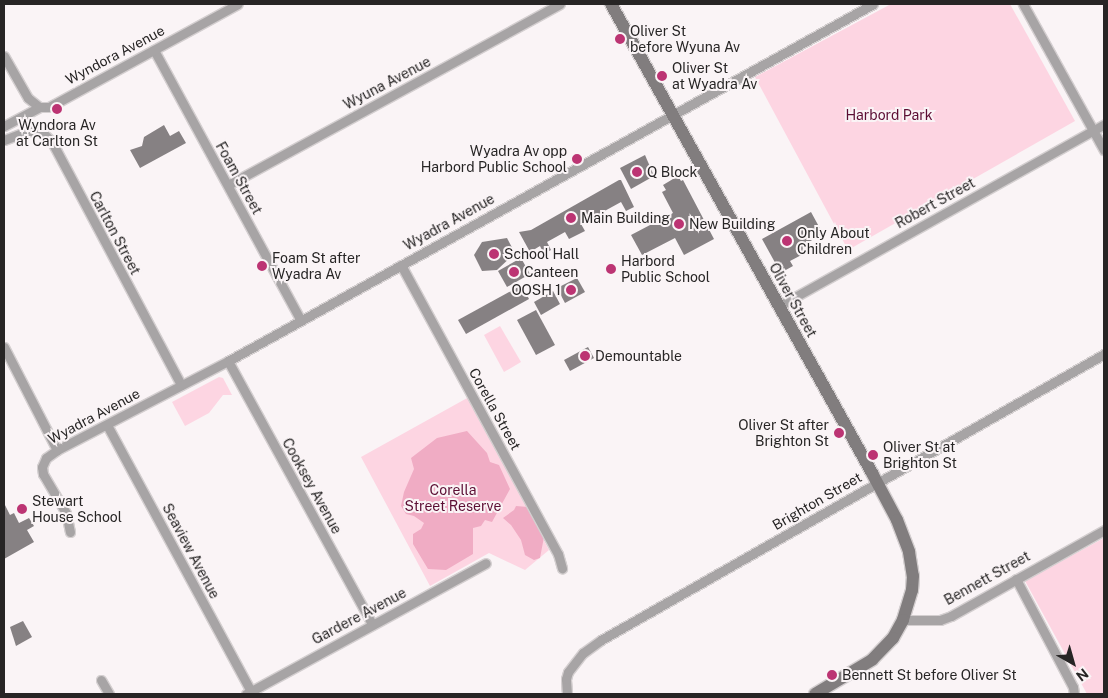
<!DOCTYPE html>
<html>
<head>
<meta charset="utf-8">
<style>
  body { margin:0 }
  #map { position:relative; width:1108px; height:698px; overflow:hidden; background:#faf4f6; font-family:"Public Sans",sans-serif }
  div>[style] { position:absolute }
  .green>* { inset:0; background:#fdd5e2 }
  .forest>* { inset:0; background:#f0acc4 }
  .building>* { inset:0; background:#868183 }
  .roads { filter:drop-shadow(1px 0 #d4cfd0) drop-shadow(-1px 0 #d4cfd0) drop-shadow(0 1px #d4cfd0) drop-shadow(0 -1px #d4cfd0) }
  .street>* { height:9px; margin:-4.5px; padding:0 4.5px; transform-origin:4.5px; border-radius:4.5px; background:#a7a4a5 }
  .secondary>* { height:12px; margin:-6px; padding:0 6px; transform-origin:6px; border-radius:6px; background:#817d7e }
  .dots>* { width:14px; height:14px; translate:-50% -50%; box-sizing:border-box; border:2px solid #faf4f6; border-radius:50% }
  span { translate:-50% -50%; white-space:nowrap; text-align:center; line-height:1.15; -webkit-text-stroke:4px #faf4f6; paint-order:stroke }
  .poi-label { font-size:14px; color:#272525 }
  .left { translate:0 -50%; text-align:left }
  .right { translate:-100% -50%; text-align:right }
  .street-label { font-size:14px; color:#272525 }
  .park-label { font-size:14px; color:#5c0e34 }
  .frame { position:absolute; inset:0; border:5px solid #272525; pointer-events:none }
  .north { position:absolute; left:1048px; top:638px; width:50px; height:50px; -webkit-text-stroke:4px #faf4f6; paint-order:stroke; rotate:142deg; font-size:14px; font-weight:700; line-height:20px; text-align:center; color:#272525 }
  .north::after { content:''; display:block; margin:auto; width:18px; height:22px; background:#272525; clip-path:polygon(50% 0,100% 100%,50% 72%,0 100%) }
</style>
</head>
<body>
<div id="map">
  <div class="green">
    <div style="clip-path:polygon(891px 4px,1010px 4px,1075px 121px,848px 250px,755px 77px)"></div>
    <div style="clip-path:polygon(500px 326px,521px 362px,504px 372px,484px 335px)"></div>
    <div style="clip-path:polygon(219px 377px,223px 378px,232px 395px,223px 395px,209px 413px,185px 426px,172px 402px)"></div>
    <div style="clip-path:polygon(469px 397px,549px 550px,525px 570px,489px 553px,430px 586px,361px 457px)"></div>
    <div style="clip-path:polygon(1104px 538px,1104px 694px,1087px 694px,1025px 581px)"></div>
  </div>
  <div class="forest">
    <div style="clip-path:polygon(467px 431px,487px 453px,490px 462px,499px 465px,510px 489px,492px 522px,485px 520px,481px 526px,473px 528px,473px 554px,446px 570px,428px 569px,413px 544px,413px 534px,421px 529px,424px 523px,414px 516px,406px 514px,401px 506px,404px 492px,414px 469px,411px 458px,437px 438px)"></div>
    <div style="clip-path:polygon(516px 506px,528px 507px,544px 537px,540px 558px,534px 560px,525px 555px,521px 540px,511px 525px,503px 518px,514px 510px)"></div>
  </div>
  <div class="building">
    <div style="clip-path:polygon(164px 125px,170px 136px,179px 131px,186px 143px,140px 168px,130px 150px,142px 146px,144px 137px)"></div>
    <div style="clip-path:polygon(645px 155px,654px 176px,631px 189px,620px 168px)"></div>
    <div style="clip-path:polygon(678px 176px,681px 181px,683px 180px,714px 239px,684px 255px,675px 238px,642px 255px,631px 235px,673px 213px,662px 192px,666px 190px,663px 185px)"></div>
    <div style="clip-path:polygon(619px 180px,621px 180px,634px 207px,626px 211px,621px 202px,581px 224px,585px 231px,569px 239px,565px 232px,547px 242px,551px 250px,544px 254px,540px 246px,530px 252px,519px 232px,531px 230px)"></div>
    <div style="clip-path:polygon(811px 212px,823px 234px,805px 244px,809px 251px,790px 261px,793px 266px,784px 271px,781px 267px,778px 268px,762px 239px)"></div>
    <div style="clip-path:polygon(507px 238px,515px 253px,497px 270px,482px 271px,474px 255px,482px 242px)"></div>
    <div style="clip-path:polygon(521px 258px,530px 274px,507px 287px,498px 271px)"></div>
    <div style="clip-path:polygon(577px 278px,585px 292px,565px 303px,557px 288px)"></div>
    <div style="clip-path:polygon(522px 285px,529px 299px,466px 334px,458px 320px)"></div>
    <div style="clip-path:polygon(553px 291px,560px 304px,541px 315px,534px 302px)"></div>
    <div style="clip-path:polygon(536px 310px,555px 345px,536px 355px,517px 320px)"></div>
    <div style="clip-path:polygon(588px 347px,594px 358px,570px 371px,564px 360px)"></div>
    <div style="clip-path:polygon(4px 503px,10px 515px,14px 513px,19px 523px,29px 518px,34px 526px,27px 530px,34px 542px,4px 559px)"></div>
    <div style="clip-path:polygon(23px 621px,32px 637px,16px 646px,10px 627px)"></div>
  </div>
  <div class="roads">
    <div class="street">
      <div style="left:1023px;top:4px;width:167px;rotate:61deg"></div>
      <div style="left:154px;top:50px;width:306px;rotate:61.5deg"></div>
      <div style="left:4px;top:56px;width:48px;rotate:60.3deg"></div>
      <div style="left:28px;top:98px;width:14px;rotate:39deg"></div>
      <div style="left:4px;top:126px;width:40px;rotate:-28deg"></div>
      <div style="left:39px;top:107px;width:10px"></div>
      <div style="left:49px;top:107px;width:215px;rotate:-28.6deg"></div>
      <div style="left:4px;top:140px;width:26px;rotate:-21deg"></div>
      <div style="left:28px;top:131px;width:14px;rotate:4deg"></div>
      <div style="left:42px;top:132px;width:14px;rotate:45deg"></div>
      <div style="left:52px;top:142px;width:275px;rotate:62deg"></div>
      <div style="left:228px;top:185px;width:378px;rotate:-28.6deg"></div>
      <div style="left:401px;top:265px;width:329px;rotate:61.5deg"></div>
      <div style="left:558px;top:554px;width:15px;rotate:74deg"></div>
      <div style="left:779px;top:306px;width:372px;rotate:-29.2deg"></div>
      <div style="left:4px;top:347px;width:116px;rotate:62.8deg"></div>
      <div style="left:228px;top:361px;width:300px;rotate:61.3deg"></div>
      <div style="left:107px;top:425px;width:301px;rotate:61.6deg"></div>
      <div style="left:70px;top:532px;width:19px;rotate:-102deg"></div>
      <div style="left:66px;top:513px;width:45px;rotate:-120.5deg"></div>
      <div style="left:43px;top:474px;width:7px;rotate:-98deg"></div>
      <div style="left:42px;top:467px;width:10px;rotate:-66deg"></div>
      <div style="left:46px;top:458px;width:14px;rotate:-36deg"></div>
      <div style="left:57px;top:450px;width:193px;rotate:-27.5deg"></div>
      <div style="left:228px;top:361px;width:737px;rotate:-28.96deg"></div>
      <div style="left:1016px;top:579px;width:122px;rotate:62.2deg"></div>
      <div style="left:1073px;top:687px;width:7px;rotate:82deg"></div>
      <div style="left:903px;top:620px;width:37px"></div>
      <div style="left:940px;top:620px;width:12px;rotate:-20deg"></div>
      <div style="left:951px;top:616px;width:176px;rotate:-29.3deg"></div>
      <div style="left:101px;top:680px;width:16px;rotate:60deg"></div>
      <div style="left:246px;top:694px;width:273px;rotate:-28.6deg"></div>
      <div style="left:567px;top:694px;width:15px;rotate:-94deg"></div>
      <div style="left:566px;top:679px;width:7px;rotate:-74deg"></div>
      <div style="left:568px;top:672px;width:24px;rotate:-52deg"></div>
      <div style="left:583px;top:653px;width:22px;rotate:-36deg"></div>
      <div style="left:601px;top:640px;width:579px;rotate:-29.62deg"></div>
    </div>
    <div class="secondary">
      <div style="left:611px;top:4px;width:537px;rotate:60.9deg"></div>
      <div style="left:872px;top:473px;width:53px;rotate:62deg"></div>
      <div style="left:897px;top:520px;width:34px;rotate:69deg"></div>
      <div style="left:909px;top:552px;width:24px;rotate:81deg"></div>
      <div style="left:913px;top:576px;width:14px;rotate:94deg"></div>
      <div style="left:912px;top:590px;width:31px;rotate:107deg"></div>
      <div style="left:903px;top:620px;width:21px;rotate:119deg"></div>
      <div style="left:893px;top:638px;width:30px;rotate:134deg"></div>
      <div style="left:872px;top:660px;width:66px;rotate:149.2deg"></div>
    </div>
  </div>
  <div class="dots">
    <div style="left:620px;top:39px;background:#bc3473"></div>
    <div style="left:662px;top:76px;background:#bc3473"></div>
    <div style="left:57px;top:109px;background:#bc3473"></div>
    <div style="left:577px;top:159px;background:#bc3473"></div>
    <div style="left:637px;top:172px;background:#bc3473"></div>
    <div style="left:571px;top:218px;background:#bc3473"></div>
    <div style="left:679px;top:224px;background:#bc3473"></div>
    <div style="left:787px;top:241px;background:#bc3473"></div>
    <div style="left:494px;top:254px;background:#bc3473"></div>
    <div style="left:262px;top:266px;background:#bc3473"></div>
    <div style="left:611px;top:269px;background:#bc3473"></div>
    <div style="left:514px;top:272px;background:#bc3473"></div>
    <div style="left:571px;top:290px;background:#bc3473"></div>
    <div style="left:585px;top:356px;background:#bc3473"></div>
    <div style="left:839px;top:433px;background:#bc3473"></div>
    <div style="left:873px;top:455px;background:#bc3473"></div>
    <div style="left:22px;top:509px;background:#bc3473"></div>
    <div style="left:832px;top:675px;background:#bc3473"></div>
  </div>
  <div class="poi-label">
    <span class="left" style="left:630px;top:39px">Oliver St<br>before Wyuna Av</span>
    <span class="left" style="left:672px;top:76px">Oliver St<br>at Wyadra Av</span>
    <span style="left:57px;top:133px">Wyndora Av<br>at Carlton St</span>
    <span class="right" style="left:567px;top:159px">Wyadra Av opp<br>Harbord Public School</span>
    <span class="left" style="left:647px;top:172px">Q Block</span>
    <span class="left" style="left:581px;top:218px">Main Building</span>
    <span class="left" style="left:689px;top:224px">New Building</span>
    <span class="left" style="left:797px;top:241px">Only About<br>Children</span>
    <span class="left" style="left:504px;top:254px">School Hall</span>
    <span class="left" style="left:272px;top:266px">Foam St after<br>Wyadra Av</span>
    <span class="left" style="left:621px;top:269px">Harbord<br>Public School</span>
    <span class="left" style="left:524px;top:272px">Canteen</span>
    <span class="right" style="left:561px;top:290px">OOSH 1</span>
    <span class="left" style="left:595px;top:356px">Demountable</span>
    <span class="right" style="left:829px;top:433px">Oliver St after<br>Brighton St</span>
    <span class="left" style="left:883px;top:455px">Oliver St at<br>Brighton St</span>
    <span class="left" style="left:32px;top:509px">Stewart<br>House School</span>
    <span class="left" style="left:842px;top:675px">Bennett St before Oliver St</span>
  </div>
  <div class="street-label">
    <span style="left:115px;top:55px;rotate:-28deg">Wyndora Avenue</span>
    <span style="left:387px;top:83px;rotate:-28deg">Wyuna Avenue</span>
    <span style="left:239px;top:178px;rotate:61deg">Foam Street</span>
    <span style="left:935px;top:203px;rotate:-29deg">Robert Street</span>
    <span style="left:449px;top:222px;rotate:-29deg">Wyadra Avenue</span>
    <span style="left:115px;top:233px;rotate:62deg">Carlton Street</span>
    <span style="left:793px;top:300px;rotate:61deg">Oliver Street</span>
    <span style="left:495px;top:409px;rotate:61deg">Corella Street</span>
    <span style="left:94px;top:416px;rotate:-28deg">Wyadra Avenue</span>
    <span style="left:312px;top:486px;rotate:61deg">Cooksey Avenue</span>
    <span style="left:817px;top:501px;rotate:-30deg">Brighton Street</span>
    <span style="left:191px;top:551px;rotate:62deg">Seaview Avenue</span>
    <span style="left:987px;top:578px;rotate:-29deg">Bennett Street</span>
    <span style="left:359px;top:616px;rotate:-28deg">Gardere Avenue</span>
  </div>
  <div class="park-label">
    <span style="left:889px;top:115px">Harbord Park</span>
    <span style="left:453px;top:498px">Corella<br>Street Reserve</span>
  </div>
  <div class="frame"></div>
  <div class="north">N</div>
</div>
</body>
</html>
